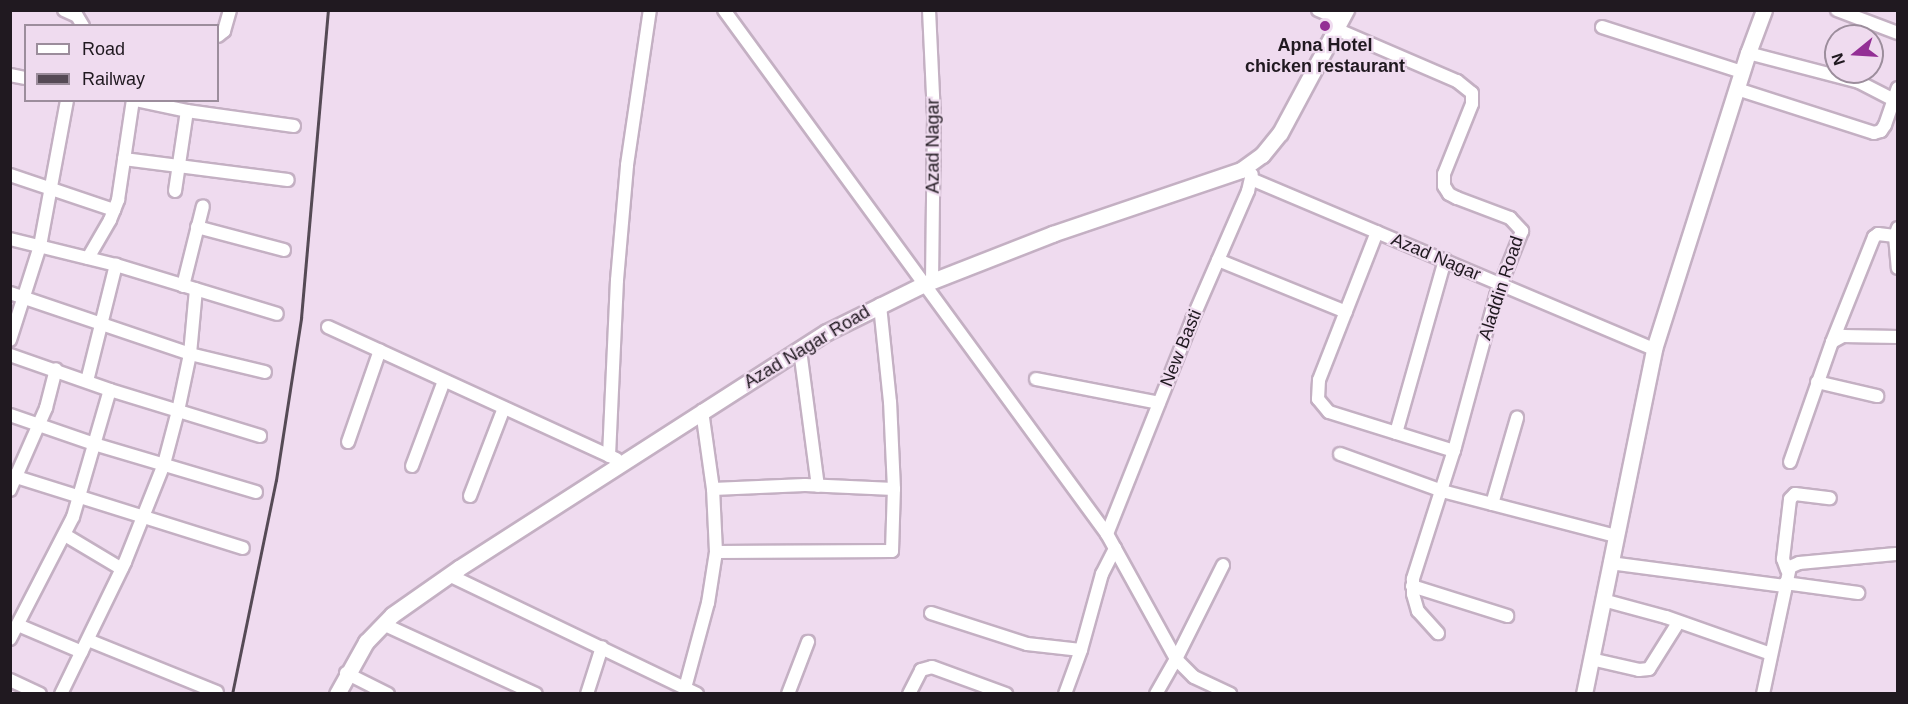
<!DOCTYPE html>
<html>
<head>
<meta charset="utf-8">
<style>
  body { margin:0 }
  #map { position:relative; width:1908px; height:704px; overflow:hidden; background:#efdbef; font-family:Helvetica,sans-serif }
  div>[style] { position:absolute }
  .roads { filter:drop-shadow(2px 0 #c4b0c3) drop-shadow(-2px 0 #c4b0c3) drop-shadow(0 2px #c4b0c3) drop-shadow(0 -2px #c4b0c3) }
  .minor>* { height:12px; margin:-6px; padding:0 6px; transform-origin:6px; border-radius:6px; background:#fff }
  .tertiary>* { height:15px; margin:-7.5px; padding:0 7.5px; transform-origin:7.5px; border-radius:7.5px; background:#fff }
  .rail>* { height:3px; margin:-1.5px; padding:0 1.5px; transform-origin:1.5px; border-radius:1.5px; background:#554a55 }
  .dots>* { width:16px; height:16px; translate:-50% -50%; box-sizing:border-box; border:3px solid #efdbef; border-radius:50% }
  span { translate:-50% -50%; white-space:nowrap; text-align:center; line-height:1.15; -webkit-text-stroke:4.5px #efdbef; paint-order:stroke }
  .poi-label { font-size:18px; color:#201920; font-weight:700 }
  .street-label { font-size:18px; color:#201920 }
  .frame { position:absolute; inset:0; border:12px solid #201920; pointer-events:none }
  .legend { position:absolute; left:24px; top:24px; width:195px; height:78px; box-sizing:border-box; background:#efdbef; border:2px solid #9c8d9c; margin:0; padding:8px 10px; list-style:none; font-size:18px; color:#201920 }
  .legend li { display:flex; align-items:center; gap:12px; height:30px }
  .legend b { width:30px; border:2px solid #9c8d9c }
  .north { position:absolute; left:1824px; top:24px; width:60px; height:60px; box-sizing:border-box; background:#efdbef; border:2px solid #9c8d9c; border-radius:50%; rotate:252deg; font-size:16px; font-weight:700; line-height:24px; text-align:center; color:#201920 }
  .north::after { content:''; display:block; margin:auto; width:21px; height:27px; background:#932f95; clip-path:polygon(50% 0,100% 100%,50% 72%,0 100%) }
</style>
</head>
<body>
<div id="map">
  <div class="roads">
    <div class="minor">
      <div style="left:64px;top:10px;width:14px;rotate:25deg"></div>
      <div style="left:77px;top:16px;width:12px;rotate:59deg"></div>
      <div style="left:724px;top:10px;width:649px;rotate:53.84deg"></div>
      <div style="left:1107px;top:534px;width:143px;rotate:61.1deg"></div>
      <div style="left:1176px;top:659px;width:25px;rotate:45deg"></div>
      <div style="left:1194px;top:677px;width:40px;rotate:25deg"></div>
      <div style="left:929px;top:10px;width:108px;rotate:87.3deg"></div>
      <div style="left:934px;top:118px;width:163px;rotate:90.7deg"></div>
      <div style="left:1318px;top:10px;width:25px;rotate:23deg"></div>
      <div style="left:1837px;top:10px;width:65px;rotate:20.7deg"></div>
      <div style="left:1602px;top:27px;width:147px;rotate:17.8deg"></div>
      <div style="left:1336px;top:29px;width:132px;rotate:23.3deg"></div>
      <div style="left:1457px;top:81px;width:19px;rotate:39deg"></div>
      <div style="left:1472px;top:93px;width:11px;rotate:90deg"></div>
      <div style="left:1472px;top:104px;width:75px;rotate:111.8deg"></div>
      <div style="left:1444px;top:174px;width:12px;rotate:90deg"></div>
      <div style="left:1444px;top:186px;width:9px;rotate:58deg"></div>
      <div style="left:1449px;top:194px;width:9px;rotate:27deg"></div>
      <div style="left:1457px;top:198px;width:57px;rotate:20.7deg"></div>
      <div style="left:1510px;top:218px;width:18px;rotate:47deg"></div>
      <div style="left:1522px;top:231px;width:70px;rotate:111.8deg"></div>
      <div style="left:1496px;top:296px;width:156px;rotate:105.2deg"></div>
      <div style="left:1455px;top:447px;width:139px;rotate:107.7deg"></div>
      <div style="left:1413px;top:579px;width:15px;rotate:90deg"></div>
      <div style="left:1413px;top:594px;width:18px;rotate:74deg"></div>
      <div style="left:1418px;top:611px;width:30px;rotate:48deg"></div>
      <div style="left:218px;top:36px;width:8px;rotate:-40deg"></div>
      <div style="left:224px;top:31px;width:22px;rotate:-74deg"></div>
      <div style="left:1748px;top:53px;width:115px;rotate:14.6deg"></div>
      <div style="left:1859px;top:82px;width:44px;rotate:27.1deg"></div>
      <div style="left:10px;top:75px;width:16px;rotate:11deg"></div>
      <div style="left:1737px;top:89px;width:144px;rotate:17.8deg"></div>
      <div style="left:1874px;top:133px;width:7px;rotate:-16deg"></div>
      <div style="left:1881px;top:131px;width:7px;rotate:-56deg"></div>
      <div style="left:1885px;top:125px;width:39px;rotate:-71deg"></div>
      <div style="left:135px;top:100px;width:53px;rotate:11.9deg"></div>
      <div style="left:187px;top:111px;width:108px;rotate:8deg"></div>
      <div style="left:124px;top:159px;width:165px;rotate:7.3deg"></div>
      <div style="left:10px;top:175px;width:110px;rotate:18.6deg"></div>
      <div style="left:1251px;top:179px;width:437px;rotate:22.9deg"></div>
      <div style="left:175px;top:191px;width:81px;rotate:-81.5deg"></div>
      <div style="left:197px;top:227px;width:90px;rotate:14.8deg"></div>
      <div style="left:1898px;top:228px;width:9px;rotate:111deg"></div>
      <div style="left:1895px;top:236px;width:32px;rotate:85deg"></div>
      <div style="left:1377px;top:232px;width:159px;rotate:111.4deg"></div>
      <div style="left:1319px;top:380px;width:19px;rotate:93deg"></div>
      <div style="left:1318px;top:399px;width:17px;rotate:50deg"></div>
      <div style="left:1329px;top:412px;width:131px;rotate:17.3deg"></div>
      <div style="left:10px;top:239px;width:109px;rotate:13.8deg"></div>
      <div style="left:116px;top:265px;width:168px;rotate:16.9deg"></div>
      <div style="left:88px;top:258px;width:44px;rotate:-59.9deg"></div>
      <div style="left:110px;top:220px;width:22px;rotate:-68deg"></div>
      <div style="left:118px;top:200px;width:101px;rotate:-81.5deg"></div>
      <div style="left:1218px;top:260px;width:138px;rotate:22.1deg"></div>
      <div style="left:183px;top:286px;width:82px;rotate:-76deg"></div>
      <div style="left:10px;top:293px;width:190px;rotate:18.7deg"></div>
      <div style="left:190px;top:354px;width:77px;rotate:13.5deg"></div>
      <div style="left:328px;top:327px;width:317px;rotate:24.6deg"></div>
      <div style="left:10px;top:340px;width:99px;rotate:-72.3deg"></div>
      <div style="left:40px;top:246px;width:148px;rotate:-79.5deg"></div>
      <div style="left:1832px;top:342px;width:113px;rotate:-68.2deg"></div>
      <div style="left:1874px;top:237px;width:5px;rotate:-37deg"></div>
      <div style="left:1878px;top:234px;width:17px;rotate:7deg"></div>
      <div style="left:800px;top:350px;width:137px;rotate:82.5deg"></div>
      <div style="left:10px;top:355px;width:106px;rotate:19.3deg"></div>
      <div style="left:110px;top:390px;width:157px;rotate:17deg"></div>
      <div style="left:1036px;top:379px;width:125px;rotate:11deg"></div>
      <div style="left:87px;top:381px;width:120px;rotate:-76deg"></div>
      <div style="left:1817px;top:382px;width:62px;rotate:13.1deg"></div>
      <div style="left:10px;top:415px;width:89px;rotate:19deg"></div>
      <div style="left:94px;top:444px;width:169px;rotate:16.5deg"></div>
      <div style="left:1396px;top:433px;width:180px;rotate:-74.2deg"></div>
      <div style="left:348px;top:442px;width:97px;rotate:-70.8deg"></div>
      <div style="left:1340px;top:454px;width:109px;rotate:19.9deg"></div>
      <div style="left:1442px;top:491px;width:180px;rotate:14.5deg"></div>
      <div style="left:609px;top:456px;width:176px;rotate:-87.4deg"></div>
      <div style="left:617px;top:280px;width:115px;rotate:-85deg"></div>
      <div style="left:627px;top:165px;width:157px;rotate:-81.6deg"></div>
      <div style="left:1790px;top:462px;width:127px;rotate:-70.7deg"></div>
      <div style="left:1832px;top:342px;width:13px;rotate:-29deg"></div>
      <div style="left:1843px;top:336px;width:55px;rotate:1deg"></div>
      <div style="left:412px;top:466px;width:91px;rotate:-69.4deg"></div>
      <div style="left:10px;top:475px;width:244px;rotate:17.4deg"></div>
      <div style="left:713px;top:489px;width:92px;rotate:-2.5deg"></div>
      <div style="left:805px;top:485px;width:89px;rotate:2.6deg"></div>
      <div style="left:10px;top:490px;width:90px;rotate:-66.3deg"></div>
      <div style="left:46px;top:408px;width:40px;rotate:-75.6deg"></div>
      <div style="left:470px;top:496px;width:94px;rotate:-68.9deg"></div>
      <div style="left:1492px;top:504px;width:90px;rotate:-73.8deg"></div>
      <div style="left:1107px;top:534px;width:230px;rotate:-68.3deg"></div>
      <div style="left:1192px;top:320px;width:141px;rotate:-66.5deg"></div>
      <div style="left:1248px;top:191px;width:17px;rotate:-77deg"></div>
      <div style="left:65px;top:535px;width:66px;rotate:30.8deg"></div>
      <div style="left:716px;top:552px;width:176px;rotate:-0.3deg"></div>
      <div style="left:892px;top:551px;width:62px;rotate:-88.2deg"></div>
      <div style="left:894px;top:489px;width:87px;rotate:-92.6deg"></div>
      <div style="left:890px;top:402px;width:98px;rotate:-95.9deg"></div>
      <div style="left:1610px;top:563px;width:176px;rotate:7.5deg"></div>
      <div style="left:1787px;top:570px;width:12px;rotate:-110deg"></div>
      <div style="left:1783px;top:559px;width:60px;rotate:-83.3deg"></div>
      <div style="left:1790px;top:499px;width:7px;rotate:-45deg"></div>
      <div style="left:1795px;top:494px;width:35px;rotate:7deg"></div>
      <div style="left:449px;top:575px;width:275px;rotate:25.6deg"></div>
      <div style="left:1785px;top:583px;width:74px;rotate:7.8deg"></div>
      <div style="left:1412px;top:586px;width:100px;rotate:17.5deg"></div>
      <div style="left:1603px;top:600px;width:65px;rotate:15.1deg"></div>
      <div style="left:1666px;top:617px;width:111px;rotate:19.4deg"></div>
      <div style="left:931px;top:613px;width:101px;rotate:17.9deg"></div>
      <div style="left:1027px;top:644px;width:54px;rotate:6.3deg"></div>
      <div style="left:383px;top:624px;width:168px;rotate:24.6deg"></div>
      <div style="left:18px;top:625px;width:69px;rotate:22.9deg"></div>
      <div style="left:10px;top:639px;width:137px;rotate:-62.7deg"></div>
      <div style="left:73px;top:517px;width:132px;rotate:-73.8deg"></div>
      <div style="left:88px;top:640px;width:139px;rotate:22deg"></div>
      <div style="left:1591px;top:659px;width:49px;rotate:12.9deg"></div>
      <div style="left:1639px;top:670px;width:10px;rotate:-6deg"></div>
      <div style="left:1649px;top:669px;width:54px;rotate:-57.8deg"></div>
      <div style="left:346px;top:673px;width:47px;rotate:26.6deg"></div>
      <div style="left:10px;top:680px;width:33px;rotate:25deg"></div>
      <div style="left:685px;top:688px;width:88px;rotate:-74.9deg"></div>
      <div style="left:708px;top:603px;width:52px;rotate:-81.1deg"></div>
      <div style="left:716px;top:552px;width:63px;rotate:-92.7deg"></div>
      <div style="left:713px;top:489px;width:79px;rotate:-98deg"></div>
      <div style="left:61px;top:694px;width:147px;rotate:-64.1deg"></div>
      <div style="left:125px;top:562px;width:105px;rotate:-68.3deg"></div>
      <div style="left:164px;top:464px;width:55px;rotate:-75.2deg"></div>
      <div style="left:178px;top:411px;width:58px;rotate:-78.1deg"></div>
      <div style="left:190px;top:354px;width:65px;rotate:-84.7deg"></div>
      <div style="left:587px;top:694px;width:49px;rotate:-72.3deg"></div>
      <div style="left:788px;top:694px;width:56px;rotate:-69deg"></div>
      <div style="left:909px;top:694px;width:27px;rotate:-63deg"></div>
      <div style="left:921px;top:670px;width:11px;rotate:-15deg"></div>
      <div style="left:932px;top:667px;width:79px;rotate:20deg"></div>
      <div style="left:1065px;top:694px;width:47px;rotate:-70deg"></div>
      <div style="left:1081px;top:650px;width:79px;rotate:-74.6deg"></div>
      <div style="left:1102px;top:574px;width:29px;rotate:-63deg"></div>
      <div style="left:1156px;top:694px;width:40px;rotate:-60.3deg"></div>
      <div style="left:1176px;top:659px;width:105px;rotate:-63.4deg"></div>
      <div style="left:1763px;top:694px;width:130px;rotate:-78deg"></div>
      <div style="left:1790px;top:567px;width:10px;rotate:-24deg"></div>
      <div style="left:1799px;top:563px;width:97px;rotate:-5.3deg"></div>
    </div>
    <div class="tertiary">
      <div style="left:337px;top:694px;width:60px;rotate:-60.9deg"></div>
      <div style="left:366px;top:642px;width:37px;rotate:-46deg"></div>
      <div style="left:392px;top:615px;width:82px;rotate:-35deg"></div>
      <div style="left:459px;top:568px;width:437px;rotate:-32.7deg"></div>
      <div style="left:827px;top:332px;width:106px;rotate:-26.3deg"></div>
      <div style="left:922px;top:285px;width:140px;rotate:-21.4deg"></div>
      <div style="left:1052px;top:234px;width:200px;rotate:-18.7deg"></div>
      <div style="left:1241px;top:170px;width:26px;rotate:-36deg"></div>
      <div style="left:1262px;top:155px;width:28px;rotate:-51deg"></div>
      <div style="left:1280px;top:133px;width:140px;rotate:-61.8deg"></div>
      <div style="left:1584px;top:694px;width:352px;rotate:-78.5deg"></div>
      <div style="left:1654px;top:349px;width:311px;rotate:-72.4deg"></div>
      <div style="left:1748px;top:53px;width:46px;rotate:-69.6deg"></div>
    </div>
  </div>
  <div class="rail">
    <div style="left:232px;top:694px;width:218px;rotate:-78.4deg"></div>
    <div style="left:276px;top:480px;width:164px;rotate:-81.2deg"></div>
    <div style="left:301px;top:318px;width:309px;rotate:-85deg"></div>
  </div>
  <div class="dots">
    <div style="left:1325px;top:26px;background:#932f95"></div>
  </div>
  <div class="poi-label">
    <span style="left:1325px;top:56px">Apna Hotel<br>chicken restaurant</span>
  </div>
  <div class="street-label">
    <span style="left:933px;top:146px;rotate:-90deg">Azad Nagar</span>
    <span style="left:1436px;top:257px;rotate:23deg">Azad Nagar</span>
    <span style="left:1501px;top:288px;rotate:-72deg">Aladdin Road</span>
    <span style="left:807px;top:347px;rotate:-31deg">Azad Nagar Road</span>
    <span style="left:1181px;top:348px;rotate:-68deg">New Basti</span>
  </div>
  <div class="frame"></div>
  <ul class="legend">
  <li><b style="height:8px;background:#fff"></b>Road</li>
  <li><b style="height:8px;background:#554a55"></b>Railway</li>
  </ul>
  <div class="north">N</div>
</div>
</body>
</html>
